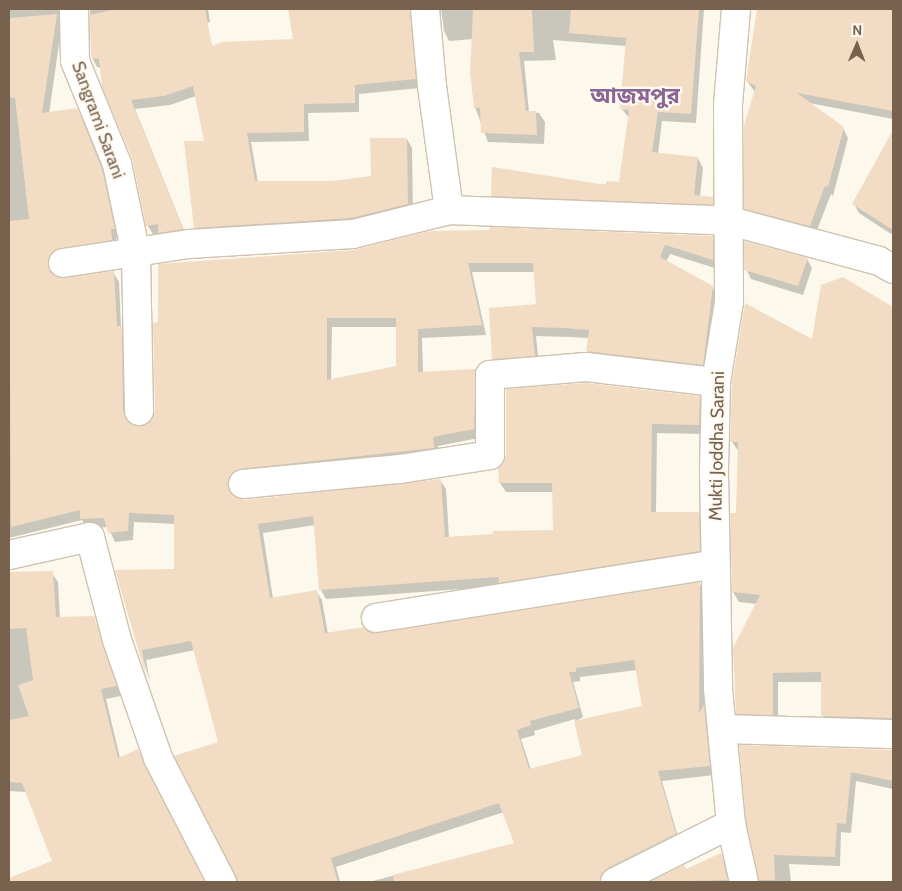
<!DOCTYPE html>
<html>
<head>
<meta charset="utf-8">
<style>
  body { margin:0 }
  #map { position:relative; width:902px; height:891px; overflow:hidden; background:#fcf8ec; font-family:Cabin,"Noto Sans Bengali",sans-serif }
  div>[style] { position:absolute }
  .shadow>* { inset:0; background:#0003 }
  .building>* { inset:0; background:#f2dcc4 }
  .roads { filter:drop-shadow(1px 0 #cfc2b0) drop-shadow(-1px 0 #cfc2b0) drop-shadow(0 1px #cfc2b0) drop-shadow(0 -1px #cfc2b0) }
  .minor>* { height:28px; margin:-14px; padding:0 14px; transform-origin:14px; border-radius:14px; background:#fff }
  span { translate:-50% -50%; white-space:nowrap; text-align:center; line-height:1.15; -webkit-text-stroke:4.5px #fffbf2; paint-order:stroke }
  .street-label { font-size:18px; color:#78624e }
  .district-label { font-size:22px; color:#8a6693; font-weight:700 }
  .frame { position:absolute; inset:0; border:10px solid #78624e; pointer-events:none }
  .north { position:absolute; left:832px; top:20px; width:50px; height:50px; -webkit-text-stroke:4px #fffbf2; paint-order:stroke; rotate:1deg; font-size:14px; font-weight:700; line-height:20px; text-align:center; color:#78624e }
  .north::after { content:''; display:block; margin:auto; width:18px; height:22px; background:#78624e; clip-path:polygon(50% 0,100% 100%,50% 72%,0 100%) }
</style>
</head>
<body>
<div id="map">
  <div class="shadow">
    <div style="clip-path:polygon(evenodd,9px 9px,64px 9px,49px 114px,77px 110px,82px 119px,107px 179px,119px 238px,116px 238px,117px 249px,59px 260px,53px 275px,65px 280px,113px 272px,119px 282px,121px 327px,126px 336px,130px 425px,148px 425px,156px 411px,159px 266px,712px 237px,718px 247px,718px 269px,670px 254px,666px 262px,712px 287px,718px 296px,708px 374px,592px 360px,587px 351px,589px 338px,570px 337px,536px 336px,539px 365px,499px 368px,494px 359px,537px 305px,535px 272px,472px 272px,486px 335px,422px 338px,423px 373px,475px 370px,481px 379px,479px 438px,438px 446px,438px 457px,239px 481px,232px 495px,244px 501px,440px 480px,446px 489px,449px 538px,554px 531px,554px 492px,506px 492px,500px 483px,699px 397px,705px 406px,704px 434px,657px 433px,656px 513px,698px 514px,704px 523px,704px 560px,502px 586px,326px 599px,321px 590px,315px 525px,263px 533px,273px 599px,316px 591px,322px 600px,328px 634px,378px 635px,700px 584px,705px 593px,704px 708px,709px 715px,714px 775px,662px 781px,680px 844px,607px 882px,369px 882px,515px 844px,504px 812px,336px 867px,340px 882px,239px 882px,220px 742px,195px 650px,146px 660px,150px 682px,117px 571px,175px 570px,175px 524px,134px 522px,133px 540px,115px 542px,108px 527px,87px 528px,82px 520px,9px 538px,9px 9px,332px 327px,397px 327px,397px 367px,331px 380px,332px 327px,9px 9px,637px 670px,643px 707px,576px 721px,583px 717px,573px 682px,580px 681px,580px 677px,637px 670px,9px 9px,575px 719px,583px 756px,531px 770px,521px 739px,535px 735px,534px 731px,575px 719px)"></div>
    <div style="clip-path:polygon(90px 9px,208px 9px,210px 22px,126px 41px,211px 43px,213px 47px,294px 40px,289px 9px,419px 9px,420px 88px,359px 94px,359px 112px,308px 113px,309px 141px,251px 142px,258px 183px,332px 182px,372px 177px,407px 139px,412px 148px,413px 213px,356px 228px,201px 237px,195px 228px,205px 142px,196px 96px,170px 105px,135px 109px,187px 238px,165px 242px,160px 234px,153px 234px,147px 225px,133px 158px,101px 68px,97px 67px,92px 57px)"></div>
    <div style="clip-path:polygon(441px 9px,704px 9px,696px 123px,662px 121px,658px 154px,698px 158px,703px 168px,700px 197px,712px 198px,718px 208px,497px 205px,492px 196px,620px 183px,629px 118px,622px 109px,626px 46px,553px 40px,556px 60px,524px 61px,529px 112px,539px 113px,545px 122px,544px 144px,488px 142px,475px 107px,473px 39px,449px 41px,444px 31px)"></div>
    <div style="clip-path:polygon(758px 9px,893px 9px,893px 119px,809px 103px,843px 128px,848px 138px,833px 196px,831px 194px,815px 235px,751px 218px,745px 208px,755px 92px,747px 81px)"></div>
    <div style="clip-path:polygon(893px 160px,893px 231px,891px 234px,859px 213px,854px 204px)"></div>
    <div style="clip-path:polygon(807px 259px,812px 268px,803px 295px,751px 279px,746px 269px)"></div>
    <div style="clip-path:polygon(842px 278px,893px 308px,893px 401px,866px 408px,893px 418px,893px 474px,885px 502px,893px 502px,893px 730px,828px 726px,823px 716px,822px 682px,778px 682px,778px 724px,743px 723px,737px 713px,757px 604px,739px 602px,733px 592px,739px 452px,732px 442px,812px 341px)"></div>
    <div style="clip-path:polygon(9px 573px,52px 573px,58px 582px,60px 619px,94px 617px,121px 696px,106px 699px,120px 758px,143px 759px,204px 882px,95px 882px,92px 874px,71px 882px,33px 882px,28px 871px,53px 862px,27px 792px,9px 791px)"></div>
    <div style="clip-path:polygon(740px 746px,893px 751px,893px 789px,856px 781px,851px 833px,841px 832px,840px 866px,789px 864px,791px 882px,759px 882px)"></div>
    <div style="clip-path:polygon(721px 854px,731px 882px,650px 882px,684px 866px,686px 870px)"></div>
  </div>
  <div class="building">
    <div style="clip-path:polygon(116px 9px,205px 9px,212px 46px,222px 42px,293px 39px,288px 9px,410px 9px,416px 79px,355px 85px,355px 103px,304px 104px,304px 132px,247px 133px,255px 181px,332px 181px,371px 176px,370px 138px,407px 138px,408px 204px,351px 218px,194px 228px,184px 141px,204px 141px,193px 86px,164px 96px,131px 100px,183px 229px,158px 233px,158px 224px,146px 226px,132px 158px,102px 87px,99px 59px,91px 58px,90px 15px)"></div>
    <div style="clip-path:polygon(532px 9px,534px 52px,519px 52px,526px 111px,536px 111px,537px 135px,481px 133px,480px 108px,474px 108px,470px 72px,473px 10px)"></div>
    <div style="clip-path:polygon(571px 9px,699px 9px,691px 114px,658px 112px,652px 152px,698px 157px,694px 195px,713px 197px,713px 205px,491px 196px,492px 167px,606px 185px,606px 181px,619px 182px,629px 110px,620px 109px,626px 38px,569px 33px)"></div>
    <div style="clip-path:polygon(757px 9px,893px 9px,893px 111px,797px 93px,844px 127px,828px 187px,825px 186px,810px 226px,744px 209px,744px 125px,756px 86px,746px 81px)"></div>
    <div style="clip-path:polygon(evenodd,57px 14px,42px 113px,77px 108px,102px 169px,115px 229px,111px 229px,112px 240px,54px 251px,48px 266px,51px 273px,65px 278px,114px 271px,117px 326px,122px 326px,123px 411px,132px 425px,147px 425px,155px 411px,153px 323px,158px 322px,158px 264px,354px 250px,430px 231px,489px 230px,490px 227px,713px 236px,713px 260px,665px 245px,660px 257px,713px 286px,703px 365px,586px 351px,589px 330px,564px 328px,532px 327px,535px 356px,492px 359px,489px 308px,536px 304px,533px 263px,468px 263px,482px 325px,418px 329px,418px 372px,476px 369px,474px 429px,433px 437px,434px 448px,241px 469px,234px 472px,227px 485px,231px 493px,244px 500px,441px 479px,445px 537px,493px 534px,493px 531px,553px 530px,552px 483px,499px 483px,498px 468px,506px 455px,506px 389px,586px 383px,700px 396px,699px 425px,652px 424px,651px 512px,699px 512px,700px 551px,499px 583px,498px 577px,319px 590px,313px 516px,258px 524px,270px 598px,317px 590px,325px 633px,364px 627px,378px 633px,700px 582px,699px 713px,704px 705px,710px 766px,658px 771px,676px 834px,608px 868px,600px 882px,394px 882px,393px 875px,514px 843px,499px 803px,331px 858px,338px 882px,238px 882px,174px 756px,218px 742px,191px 641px,142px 650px,147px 679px,115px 570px,174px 569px,174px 515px,129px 513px,128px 531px,108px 533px,104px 518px,80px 519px,80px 510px,11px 527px,9px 221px,29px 219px,15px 98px,9px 97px,9px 18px,57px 14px,327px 318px,396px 318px,396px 366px,327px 380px,327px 318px,57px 14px,634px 660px,642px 706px,574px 721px,582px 755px,529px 769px,517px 730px,531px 725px,530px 721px,579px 708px,569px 672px,576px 672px,576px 668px,634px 660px)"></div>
    <div style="clip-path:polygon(893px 130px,893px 230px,852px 204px)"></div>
    <div style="clip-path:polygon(744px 241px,808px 258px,798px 286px,744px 270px)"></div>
    <div style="clip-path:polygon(843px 277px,893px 307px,893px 718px,821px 716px,821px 672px,773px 673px,773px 715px,736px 714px,733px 648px,760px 595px,732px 592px,730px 513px,736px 513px,738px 442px,730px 442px,732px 383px,745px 303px,812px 339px,821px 285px)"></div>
    <div style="clip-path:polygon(53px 571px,56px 617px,94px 616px,117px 686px,101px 689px,118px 758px,138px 749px,205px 882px,9px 882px,9px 878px,52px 861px,22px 783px,9px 782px,9px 720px,29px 716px,18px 685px,33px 680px,26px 628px,9px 629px,9px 572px)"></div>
    <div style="clip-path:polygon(739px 745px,893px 750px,893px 781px,851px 772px,846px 824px,837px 823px,835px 857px,774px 855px,775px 880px,759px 880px,746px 822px)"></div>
    <div style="clip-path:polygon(721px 853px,728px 880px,649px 882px,684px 865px,686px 869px)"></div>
  </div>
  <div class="roads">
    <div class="minor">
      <div style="left:74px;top:9px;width:52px;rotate:88.9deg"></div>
      <div style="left:75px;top:61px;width:111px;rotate:67.8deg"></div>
      <div style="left:117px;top:164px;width:92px;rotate:78.1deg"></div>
      <div style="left:136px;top:254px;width:157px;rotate:88.9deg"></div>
      <div style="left:425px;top:9px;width:77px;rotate:84.8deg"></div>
      <div style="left:432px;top:86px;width:125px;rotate:82.2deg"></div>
      <div style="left:449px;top:210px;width:281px;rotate:2.2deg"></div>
      <div style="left:730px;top:221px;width:154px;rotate:15deg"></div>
      <div style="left:879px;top:261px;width:16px;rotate:30deg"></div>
      <div style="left:736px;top:9px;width:95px;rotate:94.8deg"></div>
      <div style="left:728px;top:104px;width:198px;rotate:89.7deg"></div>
      <div style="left:729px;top:302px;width:81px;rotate:99.2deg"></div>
      <div style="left:716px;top:382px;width:90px;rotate:91.3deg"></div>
      <div style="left:714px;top:472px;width:217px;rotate:88.9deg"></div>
      <div style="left:718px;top:689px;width:136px;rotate:84.5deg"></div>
      <div style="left:731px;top:824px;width:59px;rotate:77.4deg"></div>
      <div style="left:63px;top:263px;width:127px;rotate:-8.6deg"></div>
      <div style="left:189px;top:244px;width:164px;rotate:-3.5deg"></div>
      <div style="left:353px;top:234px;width:99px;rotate:-14deg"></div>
      <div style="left:243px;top:484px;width:158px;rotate:-5.5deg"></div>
      <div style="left:400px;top:469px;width:91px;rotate:-8.8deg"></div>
      <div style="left:490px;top:455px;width:80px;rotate:-90deg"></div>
      <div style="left:490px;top:375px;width:96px;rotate:-4.8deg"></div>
      <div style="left:586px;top:367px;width:131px;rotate:6.6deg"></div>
      <div style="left:9px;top:555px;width:83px;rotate:-12.5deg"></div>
      <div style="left:90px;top:537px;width:106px;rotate:75.3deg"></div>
      <div style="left:117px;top:640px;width:125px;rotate:70.8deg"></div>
      <div style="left:158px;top:758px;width:140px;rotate:62.7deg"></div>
      <div style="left:376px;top:618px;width:344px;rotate:-9deg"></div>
      <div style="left:722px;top:729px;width:171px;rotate:1.7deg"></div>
      <div style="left:615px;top:882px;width:130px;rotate:-26.6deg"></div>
    </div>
  </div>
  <div class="street-label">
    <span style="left:98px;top:120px;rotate:70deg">Sangrami Sarani</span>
    <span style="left:717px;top:446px;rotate:-89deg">Mukti Joddha Sarani</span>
  </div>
  <div class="district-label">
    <span style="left:635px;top:96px">আজমপুর</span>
  </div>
  <div class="frame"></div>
  <div class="north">N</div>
</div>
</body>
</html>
